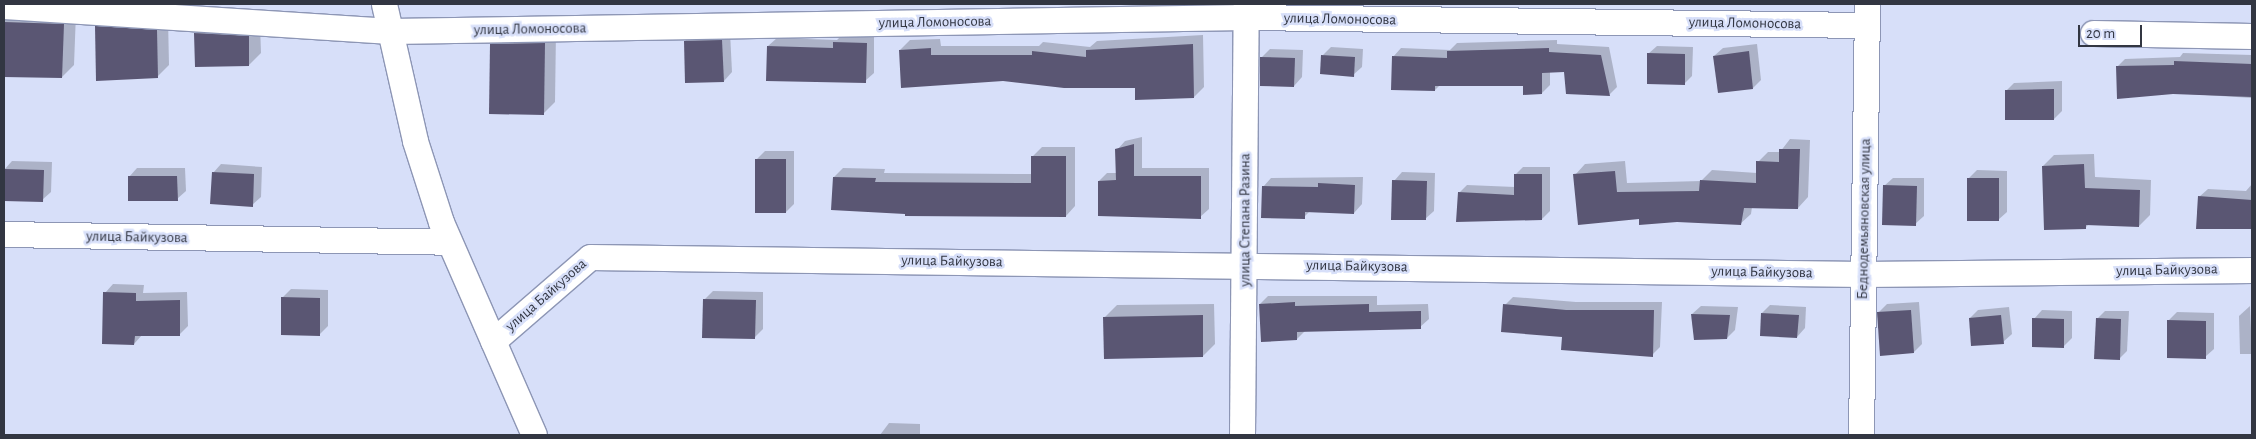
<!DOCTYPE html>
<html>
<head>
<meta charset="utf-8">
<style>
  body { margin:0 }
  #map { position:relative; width:2256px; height:439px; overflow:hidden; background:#d7dff9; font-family:"Alegreya Sans",sans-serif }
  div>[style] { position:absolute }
  .shadow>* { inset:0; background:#0003 }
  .building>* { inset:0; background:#5a5673 }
  .roads { filter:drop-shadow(1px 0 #8d96b5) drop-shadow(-1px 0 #8d96b5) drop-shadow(0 1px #8d96b5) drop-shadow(0 -1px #8d96b5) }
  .minor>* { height:25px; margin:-12.5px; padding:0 12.5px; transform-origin:12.5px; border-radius:12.5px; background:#fff }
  span { translate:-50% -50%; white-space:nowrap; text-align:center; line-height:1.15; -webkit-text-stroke:5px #d7dff9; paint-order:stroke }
  .street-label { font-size:15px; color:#323642 }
  .frame { position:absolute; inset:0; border:5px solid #323642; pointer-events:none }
  .scale { position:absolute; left:2078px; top:25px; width:64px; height:22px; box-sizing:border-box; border:2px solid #323642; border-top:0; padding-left:6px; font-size:15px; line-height:18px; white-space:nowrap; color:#323642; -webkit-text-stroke:4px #d7dff9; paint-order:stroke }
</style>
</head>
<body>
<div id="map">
  <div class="shadow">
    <div style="clip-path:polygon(14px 11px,76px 13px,74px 65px,62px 77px,4px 76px,4px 21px)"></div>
    <div style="clip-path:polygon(108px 15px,168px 19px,169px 65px,157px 77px,96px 27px)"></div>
    <div style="clip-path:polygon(207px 21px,260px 25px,261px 53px,249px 65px,196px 33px)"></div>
    <div style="clip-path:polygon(556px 31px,555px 102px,543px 114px,491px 44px,503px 32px)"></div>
    <div style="clip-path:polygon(730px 32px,732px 72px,724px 81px,685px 41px,693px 33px)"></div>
    <div style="clip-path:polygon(842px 35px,874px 35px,874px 73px,865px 81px,768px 46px,777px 38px,837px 40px)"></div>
    <div style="clip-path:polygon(1203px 35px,1204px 87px,1194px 97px,1136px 86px,1064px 87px,900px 50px,910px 40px,940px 39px,941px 46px,1039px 46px,1043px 42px,1090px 47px,1097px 41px)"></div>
    <div style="clip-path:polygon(1557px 40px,1557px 44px,1609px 47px,1617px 87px,1609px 95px,1565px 71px,1550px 72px,1550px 85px,1542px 93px,1524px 85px,1440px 85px,1435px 90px,1393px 57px,1401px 48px,1450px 50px,1457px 43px)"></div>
    <div style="clip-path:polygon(1757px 44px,1761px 80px,1753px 88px,1714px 56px,1723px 48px)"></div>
    <div style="clip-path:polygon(1657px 46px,1693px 47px,1692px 76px,1684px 84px,1648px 54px)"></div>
    <div style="clip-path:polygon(1331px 47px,1363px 49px,1362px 67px,1353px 75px,1323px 55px)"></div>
    <div style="clip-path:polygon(1270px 49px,1303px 50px,1302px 77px,1294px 86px,1261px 58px)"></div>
    <div style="clip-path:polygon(2183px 53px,2252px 55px,2252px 98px,2173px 93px,2117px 67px,2125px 59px,2180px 57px)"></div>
    <div style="clip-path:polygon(2062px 81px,2062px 111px,2054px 119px,2006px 91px,2014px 83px)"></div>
    <div style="clip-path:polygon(1142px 137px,1142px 168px,1209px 168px,1209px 209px,1200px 217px,1099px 181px,1107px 173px,1117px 173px,1117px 150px,1125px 141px)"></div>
    <div style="clip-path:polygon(1790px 139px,1810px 140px,1808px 197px,1798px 208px,1752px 207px,1751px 214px,1740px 224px,1640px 218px,1575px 175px,1585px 164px,1625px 161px,1627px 183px,1701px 181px,1712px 170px,1757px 173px,1758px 162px,1768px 152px,1780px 152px)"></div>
    <div style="clip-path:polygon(1042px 147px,1075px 147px,1075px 206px,1066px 216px,906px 212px,834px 177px,843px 168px,885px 169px,884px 173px,1032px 174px,1032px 157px)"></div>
    <div style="clip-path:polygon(765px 151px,794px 151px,794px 204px,786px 212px,756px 160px)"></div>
    <div style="clip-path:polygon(2094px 154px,2095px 177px,2151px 180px,2150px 215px,2139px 226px,2089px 224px,2085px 228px,2043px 166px,2054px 155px)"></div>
    <div style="clip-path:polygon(12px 161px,52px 162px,51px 192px,42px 200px,4px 200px,4px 170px)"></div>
    <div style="clip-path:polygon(221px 164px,262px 167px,261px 197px,252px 205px,213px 173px)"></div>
    <div style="clip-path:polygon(1523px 167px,1550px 167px,1550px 211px,1542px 219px,1459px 193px,1467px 185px,1515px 187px,1515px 175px)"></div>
    <div style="clip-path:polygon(137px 168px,185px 168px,186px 191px,177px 199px,129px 177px)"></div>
    <div style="clip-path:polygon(1977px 170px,2007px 171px,2007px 212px,1998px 220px,1968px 179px)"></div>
    <div style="clip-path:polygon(1402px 172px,1435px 173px,1434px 211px,1425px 219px,1394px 181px)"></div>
    <div style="clip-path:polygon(1363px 177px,1362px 204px,1354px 213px,1310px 211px,1304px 217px,1263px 187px,1271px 178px)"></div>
    <div style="clip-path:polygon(1893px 178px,1924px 178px,1924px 216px,1915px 224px,1884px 186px)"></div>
    <div style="clip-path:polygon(2252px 184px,2252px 228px,2197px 228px,2199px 197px,2208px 189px,2246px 191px)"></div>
    <div style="clip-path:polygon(113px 284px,144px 285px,143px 293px,187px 292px,188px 326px,180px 334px,142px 335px,134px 344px,105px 293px)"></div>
    <div style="clip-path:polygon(291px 289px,328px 290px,328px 326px,320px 334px,282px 298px)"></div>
    <div style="clip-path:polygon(713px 291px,763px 292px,763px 329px,754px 338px,705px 299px)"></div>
    <div style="clip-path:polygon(1268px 296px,1377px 296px,1377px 305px,1428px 304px,1429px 319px,1420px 327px,1305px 331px,1297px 339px,1260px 304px)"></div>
    <div style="clip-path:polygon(1513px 297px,1576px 302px,1662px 302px,1660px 347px,1652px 355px,1563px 336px,1505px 305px)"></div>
    <div style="clip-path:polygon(1919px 302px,1922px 344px,1914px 352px,1878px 313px,1887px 304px)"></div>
    <div style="clip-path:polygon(1214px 304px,1215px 344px,1203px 356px,1105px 317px,1117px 305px)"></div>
    <div style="clip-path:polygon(1770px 305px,1806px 307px,1805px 328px,1797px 337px,1762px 313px)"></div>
    <div style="clip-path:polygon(1701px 306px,1738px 307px,1735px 330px,1727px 338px,1692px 314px)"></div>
    <div style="clip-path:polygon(2250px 306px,2252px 354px,2240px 354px,2239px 316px)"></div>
    <div style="clip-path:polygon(2009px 307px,2012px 334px,2003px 342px,1970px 318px,1978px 310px)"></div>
    <div style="clip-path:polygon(2042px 310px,2072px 311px,2072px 338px,2063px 347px,2034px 319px)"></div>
    <div style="clip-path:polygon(2105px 311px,2129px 311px,2127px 351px,2119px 359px,2097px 319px)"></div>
    <div style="clip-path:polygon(2177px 312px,2214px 313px,2214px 349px,2205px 357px,2168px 321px)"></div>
    <div style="clip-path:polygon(889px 423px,920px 424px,920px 435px,880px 435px)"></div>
  </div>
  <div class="building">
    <div style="clip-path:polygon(4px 22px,64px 24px,62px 78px,4px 77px)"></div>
    <div style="clip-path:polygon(95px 26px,157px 30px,158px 78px,96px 81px)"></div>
    <div style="clip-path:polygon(194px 33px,249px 36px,249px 66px,195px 67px)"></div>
    <div style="clip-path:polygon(722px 40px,724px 82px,685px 83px,684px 41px)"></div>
    <div style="clip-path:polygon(833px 42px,867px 43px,866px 83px,766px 81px,767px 46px,833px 48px)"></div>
    <div style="clip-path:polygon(545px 43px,544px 115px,489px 114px,490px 44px)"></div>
    <div style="clip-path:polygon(1193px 44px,1194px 98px,1135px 100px,1135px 88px,1064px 88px,1003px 81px,901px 88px,899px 50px,931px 48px,931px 55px,1032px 55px,1032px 51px,1086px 57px,1086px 50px)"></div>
    <div style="clip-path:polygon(1549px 48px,1549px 52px,1601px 55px,1610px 96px,1566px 94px,1564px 72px,1542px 73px,1542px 94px,1523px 95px,1523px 86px,1435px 86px,1435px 91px,1391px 90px,1392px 56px,1447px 58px,1447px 51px)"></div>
    <div style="clip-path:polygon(1749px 51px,1753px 89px,1718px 93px,1713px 56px)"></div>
    <div style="clip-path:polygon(1647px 53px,1685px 54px,1685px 85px,1647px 84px)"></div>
    <div style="clip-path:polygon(1321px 55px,1355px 57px,1354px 77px,1320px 74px)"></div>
    <div style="clip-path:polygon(1260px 57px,1295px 58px,1294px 87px,1260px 86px)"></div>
    <div style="clip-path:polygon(2174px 61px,2252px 64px,2252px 97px,2173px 94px,2117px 99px,2116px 66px,2174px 65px)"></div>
    <div style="clip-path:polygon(2054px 89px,2054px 120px,2005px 120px,2005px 90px)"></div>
    <div style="clip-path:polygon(1134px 144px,1134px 176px,1201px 176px,1201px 219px,1098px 216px,1098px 181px,1116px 180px,1115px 149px)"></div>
    <div style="clip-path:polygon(1779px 149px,1800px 149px,1798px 209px,1744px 208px,1741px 225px,1677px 222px,1639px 225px,1639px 219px,1578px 225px,1573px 174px,1615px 171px,1617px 192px,1699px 191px,1700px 180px,1756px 183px,1756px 161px,1779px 162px)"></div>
    <div style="clip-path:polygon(1031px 156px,1066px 156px,1066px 217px,905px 216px,905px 214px,831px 210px,833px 177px,876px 178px,875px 182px,1031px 183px)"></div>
    <div style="clip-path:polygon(755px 159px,786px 159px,786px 213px,755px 213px)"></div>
    <div style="clip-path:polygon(2084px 164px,2085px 188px,2140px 190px,2139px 227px,2086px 225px,2086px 229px,2044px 230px,2042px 166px)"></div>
    <div style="clip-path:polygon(4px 169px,44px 170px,43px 202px,4px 201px)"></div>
    <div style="clip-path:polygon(212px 172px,254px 174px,253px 207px,210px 204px)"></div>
    <div style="clip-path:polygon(1514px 174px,1542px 174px,1542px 220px,1456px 222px,1458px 192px,1514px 195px)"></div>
    <div style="clip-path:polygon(128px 176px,177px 176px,178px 201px,128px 201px)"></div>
    <div style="clip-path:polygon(1967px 178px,1999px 178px,1999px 221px,1967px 221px)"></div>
    <div style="clip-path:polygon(1392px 180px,1427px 181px,1426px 220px,1391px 220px)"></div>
    <div style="clip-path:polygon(1318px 183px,1355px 185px,1354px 214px,1305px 212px,1305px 219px,1261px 218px,1262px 186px,1318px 187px)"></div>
    <div style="clip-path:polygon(1883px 185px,1917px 186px,1916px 226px,1882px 225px)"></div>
    <div style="clip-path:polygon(2198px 196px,2252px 200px,2252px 229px,2196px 229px)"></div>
    <div style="clip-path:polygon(103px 292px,136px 293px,136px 301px,180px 300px,180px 336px,135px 336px,134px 345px,102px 344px)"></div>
    <div style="clip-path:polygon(281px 297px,320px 298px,320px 336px,281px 335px)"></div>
    <div style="clip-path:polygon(703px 299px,756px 300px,755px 339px,702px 338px)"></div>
    <div style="clip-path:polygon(1295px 302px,1295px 306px,1369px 304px,1369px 312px,1421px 311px,1421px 329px,1297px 332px,1297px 340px,1261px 342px,1259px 304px)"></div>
    <div style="clip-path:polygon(1503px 304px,1566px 310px,1654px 310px,1653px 357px,1561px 350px,1562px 337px,1501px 332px)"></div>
    <div style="clip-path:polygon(1911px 310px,1914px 353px,1880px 356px,1877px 312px)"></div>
    <div style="clip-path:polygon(1761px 313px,1799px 315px,1797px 338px,1760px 336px)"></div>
    <div style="clip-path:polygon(1691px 314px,1730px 315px,1727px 339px,1694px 340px)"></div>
    <div style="clip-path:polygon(1203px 315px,1203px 357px,1104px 359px,1103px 317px)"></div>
    <div style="clip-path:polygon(2001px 315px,2004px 344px,1971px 346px,1969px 318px)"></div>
    <div style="clip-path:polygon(2032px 318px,2064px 319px,2064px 348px,2032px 347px)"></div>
    <div style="clip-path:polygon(2096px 318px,2121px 319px,2120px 360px,2094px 359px)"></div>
    <div style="clip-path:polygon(2167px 320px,2206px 321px,2206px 359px,2167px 358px)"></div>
  </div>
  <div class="roads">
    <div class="minor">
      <div style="left:384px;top:4px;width:140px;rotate:77.2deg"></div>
      <div style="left:415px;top:141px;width:85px;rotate:72.2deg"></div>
      <div style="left:441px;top:222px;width:232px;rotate:66.4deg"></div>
      <div style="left:4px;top:6px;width:387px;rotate:3.7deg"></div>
      <div style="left:390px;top:31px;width:856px;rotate:-0.94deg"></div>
      <div style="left:1246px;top:17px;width:621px;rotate:0.74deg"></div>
      <div style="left:2093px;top:33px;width:159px;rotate:1.1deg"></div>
      <div style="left:4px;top:234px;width:445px;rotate:1deg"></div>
      <div style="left:493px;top:341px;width:128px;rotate:-40.9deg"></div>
      <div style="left:590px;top:257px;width:1273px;rotate:0.77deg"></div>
      <div style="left:1863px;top:274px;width:389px;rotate:-0.6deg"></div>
      <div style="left:1242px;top:435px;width:431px;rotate:-89.5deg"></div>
      <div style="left:1861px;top:435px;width:431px;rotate:-89.2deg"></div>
    </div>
  </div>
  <div class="street-label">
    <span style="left:1340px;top:19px;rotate:1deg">улица Ломоносова</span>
    <span style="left:935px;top:22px;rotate:-1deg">улица Ломоносова</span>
    <span style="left:1745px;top:23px;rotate:1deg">улица Ломоносова</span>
    <span style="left:530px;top:29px;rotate:-1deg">улица Ломоносова</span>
    <span style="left:1864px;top:219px;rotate:-89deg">Беднодемьяновская улица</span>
    <span style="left:1245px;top:220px;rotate:-90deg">улица Степана Разина</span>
    <span style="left:137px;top:237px;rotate:1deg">улица Байкузова</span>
    <span style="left:952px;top:261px;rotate:1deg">улица Байкузова</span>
    <span style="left:1357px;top:266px;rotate:1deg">улица Байкузова</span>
    <span style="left:2167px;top:270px;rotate:-1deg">улица Байкузова</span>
    <span style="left:1762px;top:272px;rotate:1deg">улица Байкузова</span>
    <span style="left:546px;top:295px;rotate:-41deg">улица Байкузова</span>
  </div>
  <div class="frame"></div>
  <div class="scale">20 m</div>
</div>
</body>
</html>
